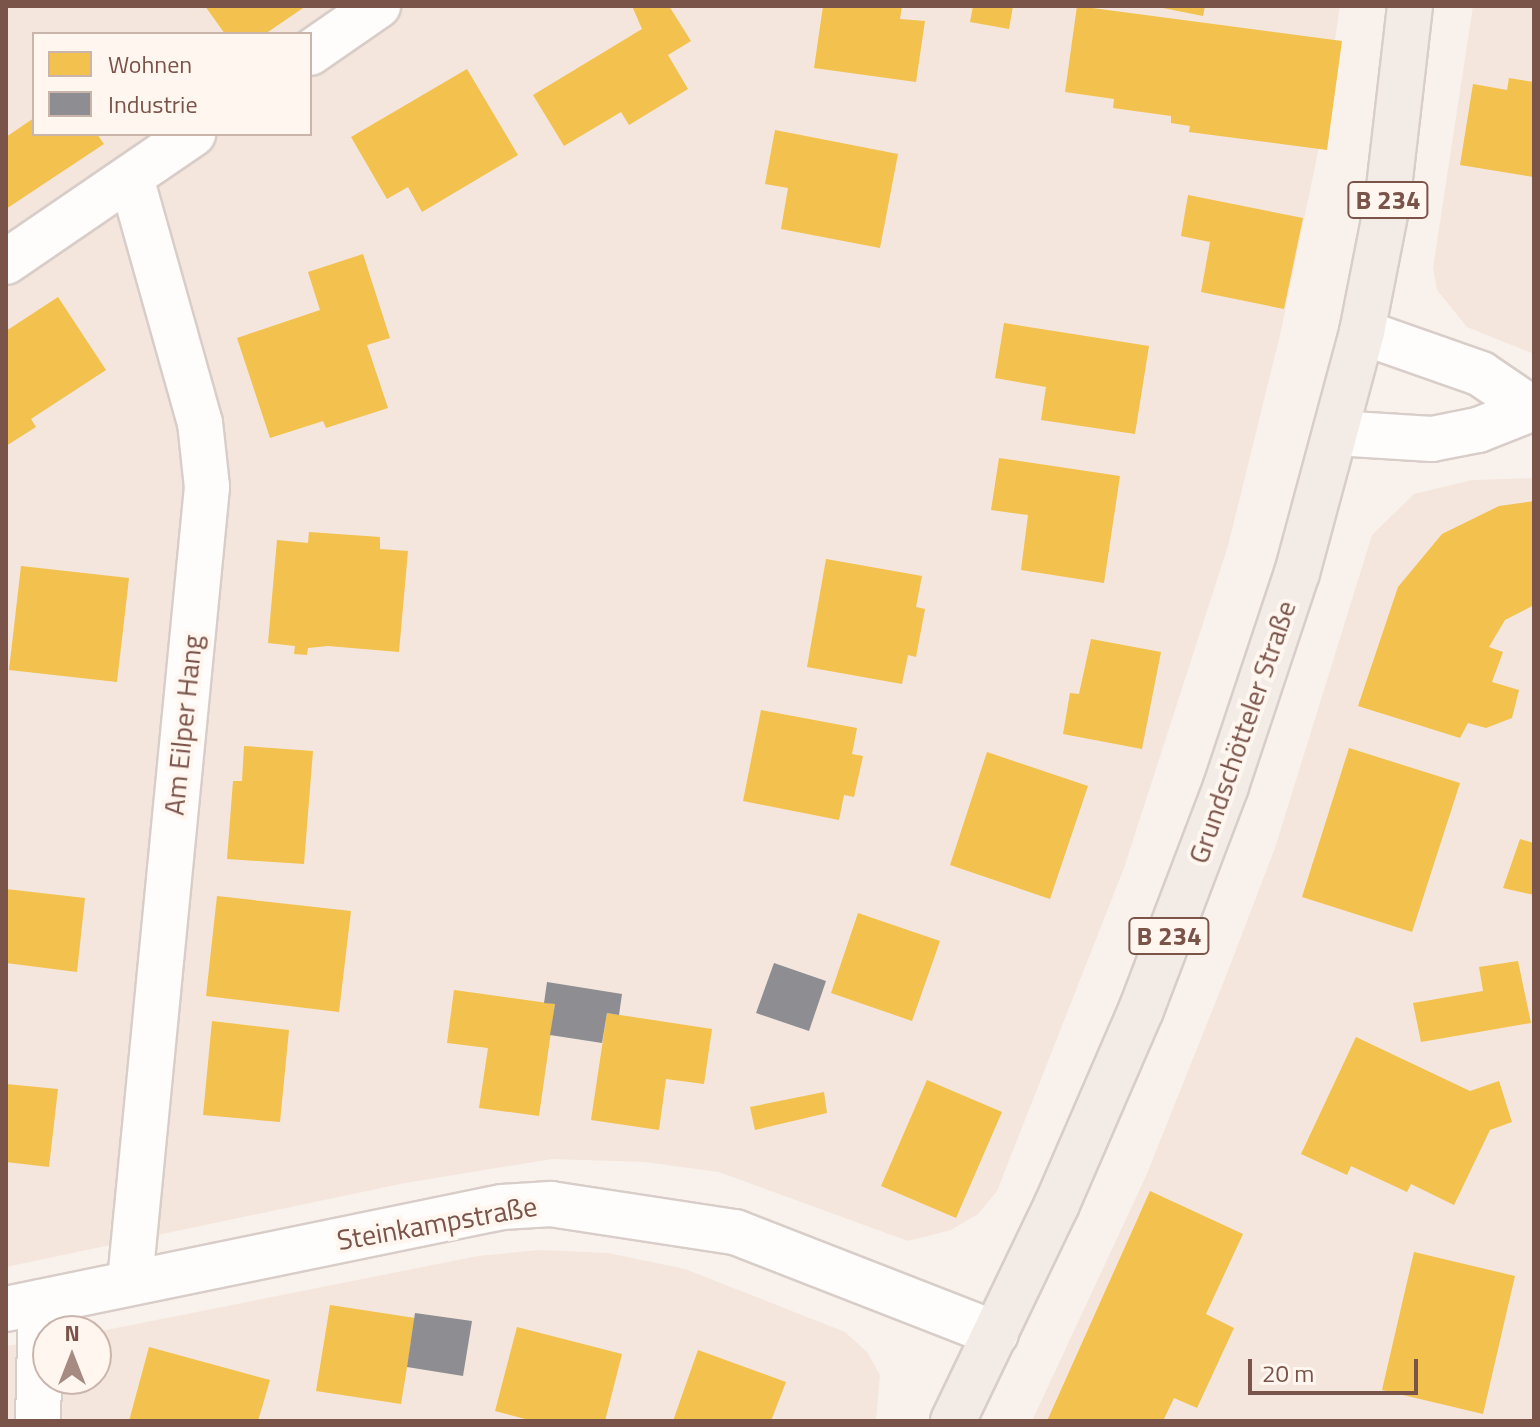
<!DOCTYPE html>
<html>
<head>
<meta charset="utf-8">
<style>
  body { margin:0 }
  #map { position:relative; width:1540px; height:1427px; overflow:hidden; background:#f9f2ec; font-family:"Titillium Web",sans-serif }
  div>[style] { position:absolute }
  .residential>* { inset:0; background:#f4e6dc }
  .homes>* { inset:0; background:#f2c14e }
  .industry>* { inset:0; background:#8d8d92 }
  .roads { filter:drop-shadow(2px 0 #d8cdc8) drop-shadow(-2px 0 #d8cdc8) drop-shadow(0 2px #d8cdc8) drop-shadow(0 -2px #d8cdc8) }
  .minor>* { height:44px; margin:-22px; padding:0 22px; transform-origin:22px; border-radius:22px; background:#fefdfc }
  .major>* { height:44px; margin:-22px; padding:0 22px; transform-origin:22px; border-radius:22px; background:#f3ece6 }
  span { translate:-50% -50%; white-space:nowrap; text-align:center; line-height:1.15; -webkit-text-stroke:8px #fff6ef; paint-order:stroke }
  .shield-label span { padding:2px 6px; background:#fff6ef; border:2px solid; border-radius:6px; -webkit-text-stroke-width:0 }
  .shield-label { font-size:26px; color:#7a5349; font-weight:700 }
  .street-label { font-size:28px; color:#7a5349 }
  .frame { position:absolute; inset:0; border:8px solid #7a5349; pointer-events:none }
  .legend { position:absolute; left:32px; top:32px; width:280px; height:104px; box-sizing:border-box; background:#fff6ef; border:2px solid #cab5ad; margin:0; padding:10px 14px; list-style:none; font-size:24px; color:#7a5349 }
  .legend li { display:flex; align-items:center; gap:16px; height:40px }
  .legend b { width:40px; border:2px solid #cab5ad }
  .north { position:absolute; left:32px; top:1315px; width:80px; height:80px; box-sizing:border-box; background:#fff6ef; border:2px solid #cab5ad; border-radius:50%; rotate:0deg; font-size:22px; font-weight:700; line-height:32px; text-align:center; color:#7a5349 }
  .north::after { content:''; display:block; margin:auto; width:28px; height:36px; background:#a68b82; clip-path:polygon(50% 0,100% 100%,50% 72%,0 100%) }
  .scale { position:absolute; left:1248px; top:1359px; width:170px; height:36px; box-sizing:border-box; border:4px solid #7a5349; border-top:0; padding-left:10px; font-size:24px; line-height:28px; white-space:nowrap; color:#7a5349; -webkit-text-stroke:6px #fff6ef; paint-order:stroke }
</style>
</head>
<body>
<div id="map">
  <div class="residential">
    <div style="clip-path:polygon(evenodd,6px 6px,1340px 6px,1319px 147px,1281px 331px,1228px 546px,1124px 868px,997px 1191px,978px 1214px,951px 1230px,908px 1241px,719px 1172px,644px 1162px,552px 1159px,405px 1183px,6px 1267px,6px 6px,34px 34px,310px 34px,310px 134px,34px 134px,34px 34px)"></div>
    <div style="clip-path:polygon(1473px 6px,1534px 6px,1534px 354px,1467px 327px,1437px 290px,1433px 268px)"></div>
    <div style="clip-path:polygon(1534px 478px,1534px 1421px,1032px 1421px,1146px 1176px,1224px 981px,1275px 848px,1372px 535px,1414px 494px,1472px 480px)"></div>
    <div style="clip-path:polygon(540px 1250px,608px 1253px,685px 1269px,845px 1332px,867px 1352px,880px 1375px,876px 1421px,6px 1421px,6px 1346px,48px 1340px,48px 1379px,96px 1379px,96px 1332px,478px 1256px)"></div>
  </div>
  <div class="homes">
    <div style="clip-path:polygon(205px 6px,306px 6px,265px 34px,225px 34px)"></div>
    <div style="clip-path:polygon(632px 6px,669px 6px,691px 41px,668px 55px,688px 89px,629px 125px,621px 112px,564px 146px,533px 95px,642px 29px)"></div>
    <div style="clip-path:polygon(823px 6px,902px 6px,900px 19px,925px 21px,916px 82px,814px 68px)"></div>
    <div style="clip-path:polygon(973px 6px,1013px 6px,1009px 29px,970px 22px)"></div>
    <div style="clip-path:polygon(1077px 6px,1342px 41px,1327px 150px,1189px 132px,1190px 126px,1171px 123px,1171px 116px,1113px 108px,1114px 99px,1065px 92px)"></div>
    <div style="clip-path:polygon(1153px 6px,1205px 6px,1203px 16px)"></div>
    <div style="clip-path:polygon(467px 69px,518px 155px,422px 212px,408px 187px,387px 199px,351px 137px)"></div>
    <div style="clip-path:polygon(1509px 78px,1534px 82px,1534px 177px,1460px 165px,1473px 84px,1507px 90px)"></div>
    <div style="clip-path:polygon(34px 118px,34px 134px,97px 134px,104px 144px,6px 209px,6px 137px)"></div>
    <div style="clip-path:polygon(775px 130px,898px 154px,880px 248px,781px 229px,788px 188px,765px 184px)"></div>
    <div style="clip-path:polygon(1188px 195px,1303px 218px,1284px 309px,1201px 292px,1210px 242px,1181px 236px)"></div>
    <div style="clip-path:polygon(363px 254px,390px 338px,367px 345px,388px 408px,326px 428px,323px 421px,270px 438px,237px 338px,320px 310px,308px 272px)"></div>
    <div style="clip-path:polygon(58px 297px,106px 370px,31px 419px,36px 427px,6px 446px,6px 331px)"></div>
    <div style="clip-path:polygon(1004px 323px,1149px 346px,1135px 434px,1041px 420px,1046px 387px,995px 378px)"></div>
    <div style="clip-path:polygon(999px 458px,1120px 476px,1104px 583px,1021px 570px,1028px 515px,991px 510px)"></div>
    <div style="clip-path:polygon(1534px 501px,1534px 605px,1505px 620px,1489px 647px,1503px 652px,1492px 682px,1519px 690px,1512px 718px,1486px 728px,1468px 723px,1460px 738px,1358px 706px,1398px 587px,1442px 534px,1499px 506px)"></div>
    <div style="clip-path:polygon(309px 532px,380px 537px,380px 549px,408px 551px,399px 652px,328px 646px,308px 648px,307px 655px,294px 654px,295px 646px,268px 643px,277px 540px,308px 543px)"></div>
    <div style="clip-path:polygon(826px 559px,922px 576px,916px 607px,925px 609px,916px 657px,908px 655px,902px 684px,807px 667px)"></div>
    <div style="clip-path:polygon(21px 566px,129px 578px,117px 682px,9px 670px)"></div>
    <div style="clip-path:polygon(1091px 639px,1161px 652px,1142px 749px,1063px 734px,1070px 693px,1079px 694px)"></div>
    <div style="clip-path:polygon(761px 710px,857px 728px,852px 754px,863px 756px,854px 797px,844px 795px,839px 820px,743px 801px)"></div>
    <div style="clip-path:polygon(244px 746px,313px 751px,304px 864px,227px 859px,233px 781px,242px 781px)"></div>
    <div style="clip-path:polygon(1349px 748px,1460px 783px,1412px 932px,1302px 897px)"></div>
    <div style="clip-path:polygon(987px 752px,1088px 786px,1050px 899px,950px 865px)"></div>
    <div style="clip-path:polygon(1520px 839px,1534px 843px,1534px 895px,1503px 888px)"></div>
    <div style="clip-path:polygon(6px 889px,85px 898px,77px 972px,6px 963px)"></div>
    <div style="clip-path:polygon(217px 896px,351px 911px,339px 1012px,206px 996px)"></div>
    <div style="clip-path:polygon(858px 913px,940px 941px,912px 1021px,831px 993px)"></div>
    <div style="clip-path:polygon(1518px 961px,1531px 1023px,1421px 1042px,1413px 1003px,1483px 991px,1479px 967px)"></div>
    <div style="clip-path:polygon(454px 990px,555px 1004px,539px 1116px,479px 1108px,488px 1048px,447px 1043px)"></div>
    <div style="clip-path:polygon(607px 1013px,712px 1029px,704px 1084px,666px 1079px,659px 1130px,591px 1120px)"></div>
    <div style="clip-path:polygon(212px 1021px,289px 1030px,280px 1122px,203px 1115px)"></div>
    <div style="clip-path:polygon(1356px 1037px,1470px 1091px,1499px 1081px,1512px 1122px,1490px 1130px,1454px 1205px,1411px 1184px,1407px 1192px,1351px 1166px,1347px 1175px,1301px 1154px)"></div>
    <div style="clip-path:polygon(927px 1080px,1002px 1112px,956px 1218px,881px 1186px)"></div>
    <div style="clip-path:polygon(6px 1084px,58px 1089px,49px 1167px,6px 1162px)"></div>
    <div style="clip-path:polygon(824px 1092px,827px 1113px,755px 1130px,750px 1107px)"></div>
    <div style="clip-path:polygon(1150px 1191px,1243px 1234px,1206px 1314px,1234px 1328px,1197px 1408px,1174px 1398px,1163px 1421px,1047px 1421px)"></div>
    <div style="clip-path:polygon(1414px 1252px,1515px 1276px,1483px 1414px,1382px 1390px)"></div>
    <div style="clip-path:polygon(330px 1305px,415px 1318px,401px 1404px,316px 1391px)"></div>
    <div style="clip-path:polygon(517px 1327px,622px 1354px,605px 1421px,533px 1421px,495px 1411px)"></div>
    <div style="clip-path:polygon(149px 1347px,270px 1380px,258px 1421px,129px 1421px)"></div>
    <div style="clip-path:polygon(698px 1350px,786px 1382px,771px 1421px,673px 1421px)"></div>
  </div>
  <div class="industry">
    <div style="clip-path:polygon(774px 963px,826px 981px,809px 1031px,756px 1013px)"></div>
    <div style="clip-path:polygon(547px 982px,622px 994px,619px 1015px,607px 1013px,602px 1043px,550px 1035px,555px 1004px,544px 1003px)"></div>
    <div style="clip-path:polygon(415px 1313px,472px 1321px,463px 1376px,407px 1367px)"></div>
  </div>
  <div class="roads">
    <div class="minor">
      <div style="left:310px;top:53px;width:83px;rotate:-34.7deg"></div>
      <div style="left:6px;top:262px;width:227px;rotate:-34.4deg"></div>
      <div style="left:1362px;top:332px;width:126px;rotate:19.4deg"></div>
      <div style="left:1481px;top:374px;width:64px;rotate:34.2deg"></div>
      <div style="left:1336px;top:433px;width:96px;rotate:3.6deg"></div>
      <div style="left:1432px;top:439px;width:47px;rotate:-11.1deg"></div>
      <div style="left:1478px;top:430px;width:57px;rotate:-21.6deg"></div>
      <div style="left:130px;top:1281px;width:798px;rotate:-84.46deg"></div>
      <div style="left:207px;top:487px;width:64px;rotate:-96.2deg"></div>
      <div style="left:200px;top:423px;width:255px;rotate:-105.7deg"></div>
      <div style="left:6px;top:1309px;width:506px;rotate:-11.62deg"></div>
      <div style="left:502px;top:1207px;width:49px;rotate:-3.5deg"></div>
      <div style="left:551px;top:1204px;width:186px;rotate:8.7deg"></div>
      <div style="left:735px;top:1232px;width:280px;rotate:21.3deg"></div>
      <div style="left:38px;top:1421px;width:119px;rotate:-88.6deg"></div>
    </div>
    <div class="major">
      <div style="left:953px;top:1421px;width:241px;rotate:-64.4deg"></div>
      <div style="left:1057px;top:1204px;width:211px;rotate:-66.6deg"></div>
      <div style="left:1141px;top:1010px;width:240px;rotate:-69.2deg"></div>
      <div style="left:1226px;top:786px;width:225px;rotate:-71.6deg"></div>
      <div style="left:1297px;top:573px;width:250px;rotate:-74.9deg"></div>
      <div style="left:1362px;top:332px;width:129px;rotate:-78.9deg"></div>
      <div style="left:1387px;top:205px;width:200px;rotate:-83.4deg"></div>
    </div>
  </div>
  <div class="shield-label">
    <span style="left:1388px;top:200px">B 234</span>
    <span style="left:1169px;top:936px">B 234</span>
  </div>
  <div class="street-label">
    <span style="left:183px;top:725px;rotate:-84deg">Am Eilper Hang</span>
    <span style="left:1242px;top:732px;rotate:-71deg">Grundschötteler Straße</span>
    <span style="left:437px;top:1223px;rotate:-10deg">Steinkampstraße</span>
  </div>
  <div class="frame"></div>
  <ul class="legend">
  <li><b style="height:22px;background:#f2c14e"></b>Wohnen</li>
  <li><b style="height:22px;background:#8d8d92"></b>Industrie</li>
  </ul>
  <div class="north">N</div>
  <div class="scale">20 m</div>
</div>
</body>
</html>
